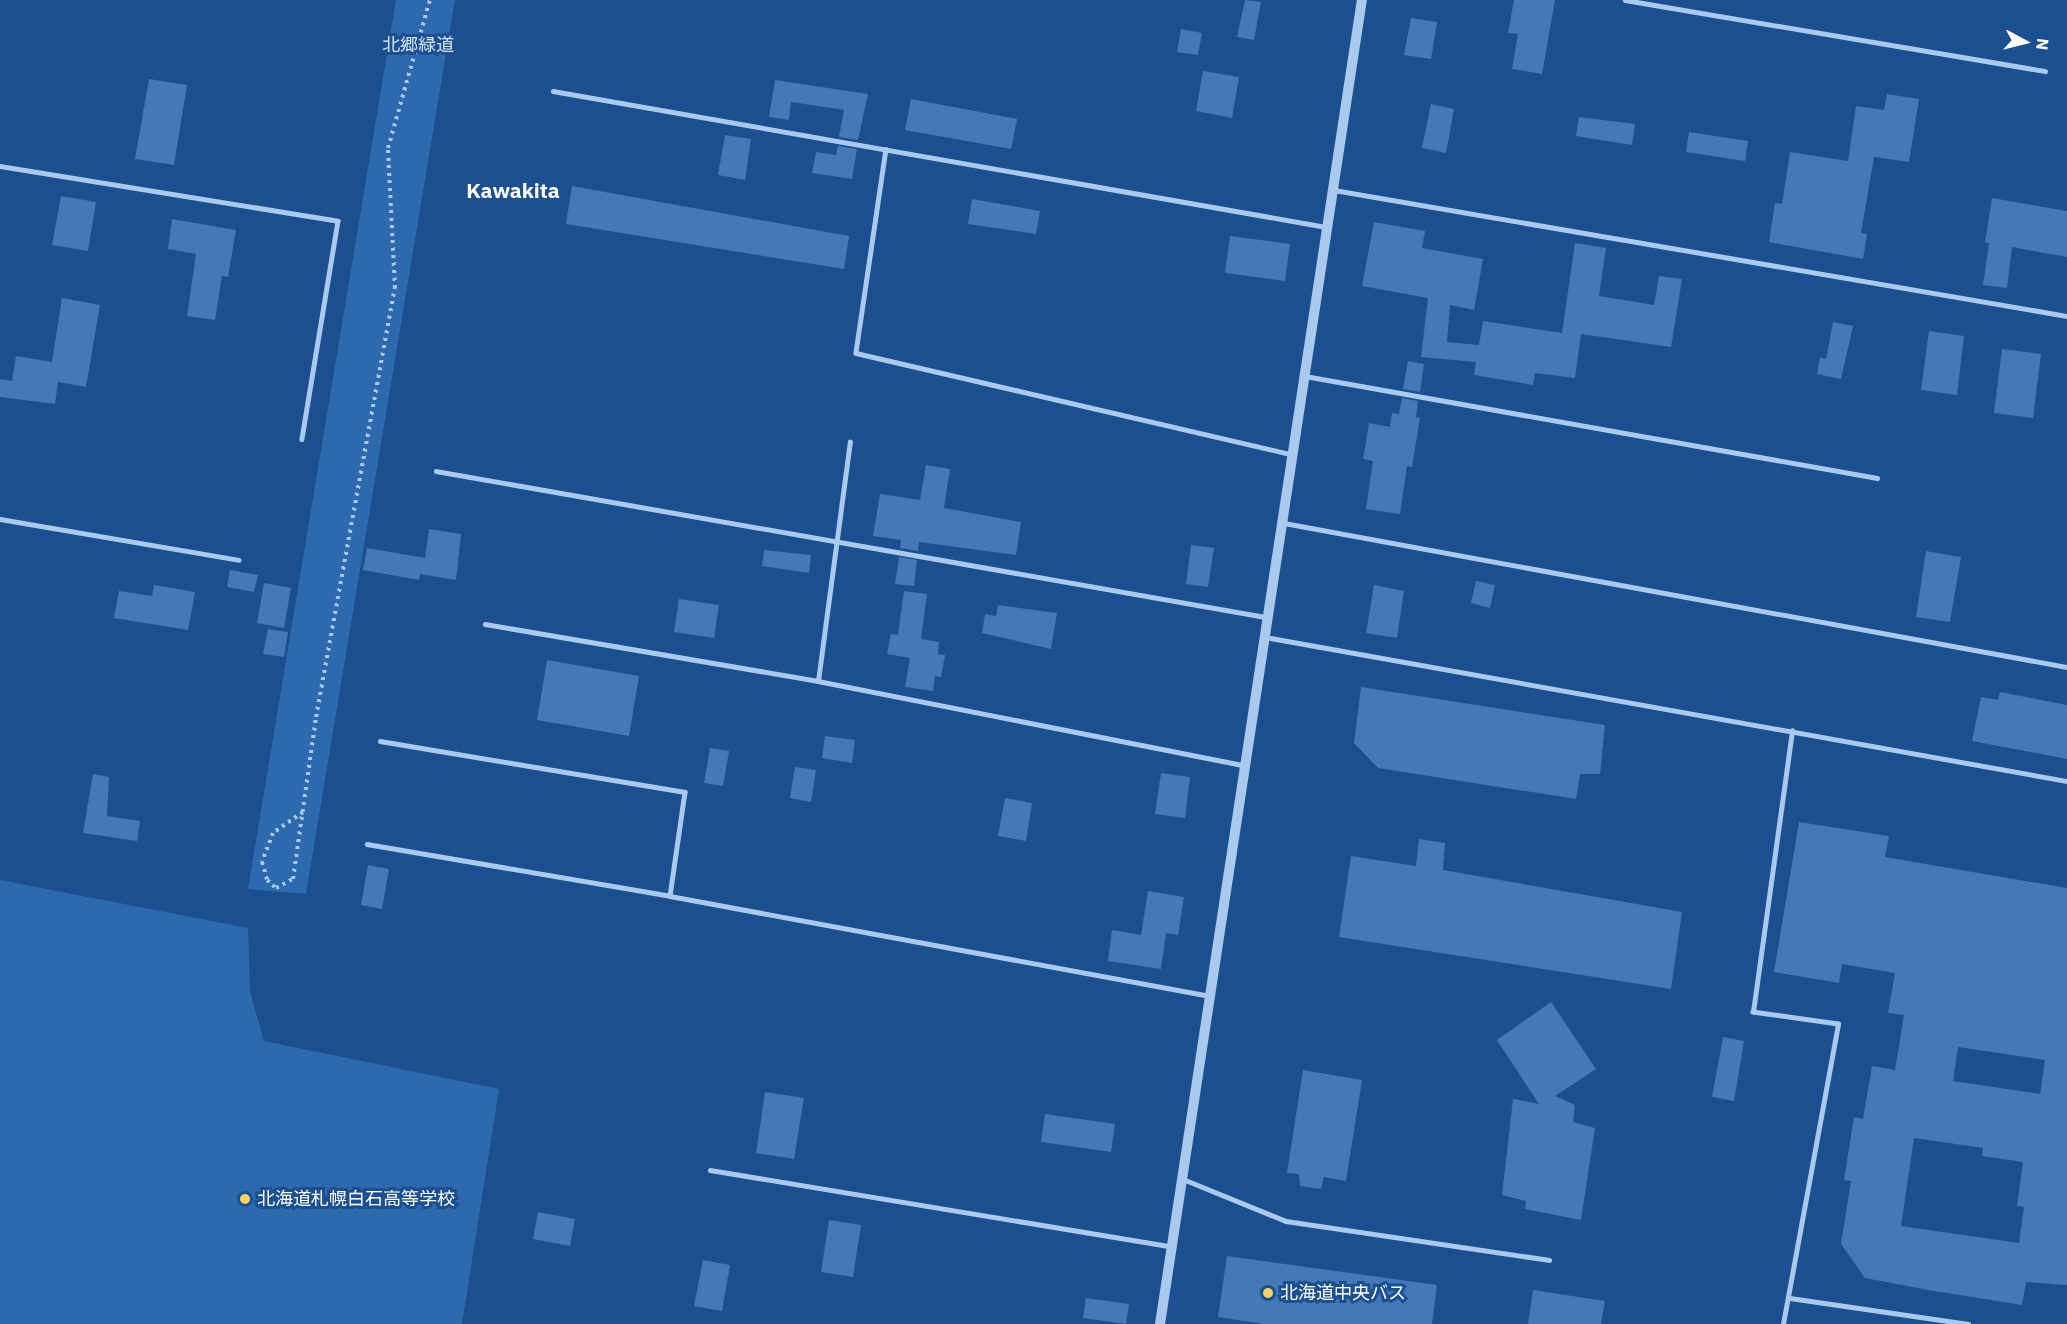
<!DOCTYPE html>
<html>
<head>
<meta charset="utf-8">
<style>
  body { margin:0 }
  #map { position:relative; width:2067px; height:1324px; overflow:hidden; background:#1b4f8f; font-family:"IBM Plex Sans","Noto Sans JP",sans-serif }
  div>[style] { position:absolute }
  .green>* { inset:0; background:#2e69ad }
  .building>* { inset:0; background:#4478b7 }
  .path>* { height:4px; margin-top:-2px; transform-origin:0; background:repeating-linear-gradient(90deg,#a9c9ee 0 3px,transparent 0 7.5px) }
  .service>* { height:4.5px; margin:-2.25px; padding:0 2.25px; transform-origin:2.25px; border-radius:2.25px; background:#a9c9ee }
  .tertiary>* { height:10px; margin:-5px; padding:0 5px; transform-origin:5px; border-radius:5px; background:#a9c9ee }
  .dots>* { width:16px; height:16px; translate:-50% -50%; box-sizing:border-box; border:3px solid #1b4f8f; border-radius:50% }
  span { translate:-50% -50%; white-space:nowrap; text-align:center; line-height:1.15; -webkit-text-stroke:6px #1b4f8f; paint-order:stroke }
  .park-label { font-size:18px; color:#cfe3fa }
  .poi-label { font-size:18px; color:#fff }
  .left { translate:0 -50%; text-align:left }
  .quarter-label { font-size:21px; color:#fff; font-weight:700 }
  .north { position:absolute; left:1995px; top:12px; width:60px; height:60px; -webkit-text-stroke:4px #1b4f8f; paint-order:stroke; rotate:97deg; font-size:16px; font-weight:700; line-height:24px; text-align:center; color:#fff }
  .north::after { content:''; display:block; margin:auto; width:21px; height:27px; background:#fff; clip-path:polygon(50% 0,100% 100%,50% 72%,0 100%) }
</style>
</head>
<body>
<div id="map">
  <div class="green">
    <div style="clip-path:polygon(396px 0,455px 0,306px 894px,248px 889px)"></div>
    <div style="clip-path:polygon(0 880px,248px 928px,250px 992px,264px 1041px,499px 1089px,462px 1324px,0 1324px)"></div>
  </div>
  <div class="building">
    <div style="clip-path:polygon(1245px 0,1261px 2px,1254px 40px,1237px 37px)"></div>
    <div style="clip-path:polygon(1514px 0,1555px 0,1542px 74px,1512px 69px,1518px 34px,1508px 33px)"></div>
    <div style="clip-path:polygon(1411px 18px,1437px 22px,1431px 59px,1404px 55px)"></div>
    <div style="clip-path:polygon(1181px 29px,1202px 33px,1198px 55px,1177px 52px)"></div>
    <div style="clip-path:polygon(1203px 71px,1239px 77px,1232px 118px,1196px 111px)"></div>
    <div style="clip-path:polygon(149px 79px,187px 85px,174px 165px,135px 159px)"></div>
    <div style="clip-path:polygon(775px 80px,868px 94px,858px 140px,839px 137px,844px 110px,791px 102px,789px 120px,769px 117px)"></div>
    <div style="clip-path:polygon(1887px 94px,1919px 99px,1909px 162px,1874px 157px,1861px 233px,1867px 234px,1863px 259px,1769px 242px,1775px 203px,1782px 204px,1790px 152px,1848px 161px,1856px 106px,1884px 110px)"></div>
    <div style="clip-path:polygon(911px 99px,1017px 119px,1011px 149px,905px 130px)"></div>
    <div style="clip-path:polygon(1431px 104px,1454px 109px,1446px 153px,1422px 148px)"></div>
    <div style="clip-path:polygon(1579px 117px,1635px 124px,1632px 145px,1576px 136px)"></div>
    <div style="clip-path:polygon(1689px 132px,1748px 141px,1745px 161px,1686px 152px)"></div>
    <div style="clip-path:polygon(725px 135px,751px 139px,745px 180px,718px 175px)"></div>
    <div style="clip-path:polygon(838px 146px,857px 149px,852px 179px,812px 173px,816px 152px,836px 155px)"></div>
    <div style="clip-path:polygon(572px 186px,849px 236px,844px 269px,566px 224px)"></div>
    <div style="clip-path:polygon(61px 196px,96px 202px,88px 251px,52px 245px)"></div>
    <div style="clip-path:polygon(1992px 198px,2067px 211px,2067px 257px,2012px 247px,2007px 288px,1983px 285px,1989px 243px,1985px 242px)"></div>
    <div style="clip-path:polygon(972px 199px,1040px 211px,1036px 234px,968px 224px)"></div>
    <div style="clip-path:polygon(172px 219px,236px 230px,228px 277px,222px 276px,215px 320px,187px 316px,196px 254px,168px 249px)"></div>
    <div style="clip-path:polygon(1374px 222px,1425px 231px,1422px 248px,1483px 259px,1474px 310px,1450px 305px,1447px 342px,1479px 345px,1483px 321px,1562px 333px,1575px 243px,1606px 248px,1599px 296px,1654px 305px,1659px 276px,1682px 279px,1671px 347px,1581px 334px,1575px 378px,1535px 373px,1533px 385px,1474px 375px,1476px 362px,1421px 357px,1428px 298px,1362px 286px)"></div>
    <div style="clip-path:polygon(1230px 236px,1290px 244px,1285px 281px,1225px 273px)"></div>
    <div style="clip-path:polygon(62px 298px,100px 305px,86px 387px,58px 382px,55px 404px,0 397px,0 379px,12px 381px,16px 356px,52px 362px)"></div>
    <div style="clip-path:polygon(1833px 322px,1853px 326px,1841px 379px,1817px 374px,1820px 357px,1826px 359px)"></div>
    <div style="clip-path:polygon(1929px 331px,1964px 336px,1957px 395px,1921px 390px)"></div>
    <div style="clip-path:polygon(2002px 349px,2041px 354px,2033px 418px,1994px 413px)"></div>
    <div style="clip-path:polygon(1408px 361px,1424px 364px,1420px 392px,1403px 389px)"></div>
    <div style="clip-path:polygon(1402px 398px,1418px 401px,1416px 417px,1420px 418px,1412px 467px,1407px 466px,1400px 514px,1366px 509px,1373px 461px,1363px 459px,1369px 423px,1390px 427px,1392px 413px,1399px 414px)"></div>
    <div style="clip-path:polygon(926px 465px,950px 469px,944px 508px,1021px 522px,1016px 555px,919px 542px,918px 551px,900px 548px,901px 540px,873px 536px,880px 494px,920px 500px)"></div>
    <div style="clip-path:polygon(429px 529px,461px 534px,456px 580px,420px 574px,419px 580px,363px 570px,367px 548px,425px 558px)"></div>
    <div style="clip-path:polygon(1191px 545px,1214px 548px,1208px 587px,1186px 584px)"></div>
    <div style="clip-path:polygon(764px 550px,811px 555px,809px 573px,762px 566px)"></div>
    <div style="clip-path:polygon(1926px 551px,1961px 557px,1950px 622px,1916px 617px)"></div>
    <div style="clip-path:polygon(899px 557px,917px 560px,914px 586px,895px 584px)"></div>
    <div style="clip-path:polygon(230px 570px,258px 575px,254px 592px,227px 587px)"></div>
    <div style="clip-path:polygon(1476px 581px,1495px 585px,1490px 608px,1471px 603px)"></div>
    <div style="clip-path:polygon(264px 583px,291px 588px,284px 628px,257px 623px)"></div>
    <div style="clip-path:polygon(154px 585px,195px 592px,188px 630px,114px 618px,119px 591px,152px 596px)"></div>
    <div style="clip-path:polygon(1374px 585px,1404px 591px,1397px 638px,1366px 633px)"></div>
    <div style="clip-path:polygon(904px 591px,927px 594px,921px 639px,939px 642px,938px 654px,945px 655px,941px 677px,935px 676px,933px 691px,905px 687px,910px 658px,887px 654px,891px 634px,898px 635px)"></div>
    <div style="clip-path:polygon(679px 599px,719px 605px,714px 638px,674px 632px)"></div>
    <div style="clip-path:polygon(998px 605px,1057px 613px,1051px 649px,982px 633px,985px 614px,996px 616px)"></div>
    <div style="clip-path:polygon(268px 629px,288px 632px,284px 657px,263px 654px)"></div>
    <div style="clip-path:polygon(547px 660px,639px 676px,629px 736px,537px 720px)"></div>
    <div style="clip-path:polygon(1361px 687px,1605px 725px,1600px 774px,1580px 774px,1576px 799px,1378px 768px,1354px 743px)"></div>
    <div style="clip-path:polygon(2000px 692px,2067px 705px,2067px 759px,1972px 741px,1981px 697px,1998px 700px)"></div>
    <div style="clip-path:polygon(825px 736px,855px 740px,852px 763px,822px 758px)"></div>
    <div style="clip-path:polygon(710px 748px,729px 751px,723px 786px,704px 783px)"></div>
    <div style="clip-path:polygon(795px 767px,816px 770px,811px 802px,790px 798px)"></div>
    <div style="clip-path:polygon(1161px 773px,1190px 777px,1185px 818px,1155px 814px)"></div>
    <div style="clip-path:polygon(93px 774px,109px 777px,107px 816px,140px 821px,137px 841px,83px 833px)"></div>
    <div style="clip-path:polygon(1005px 798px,1032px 803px,1026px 841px,998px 836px)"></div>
    <div style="clip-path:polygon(evenodd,1799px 822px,1889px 836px,1885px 857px,2067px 888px,2067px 1285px,2026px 1282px,2022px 1305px,1928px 1290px,1865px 1278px,1841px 1244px,1851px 1181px,1844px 1180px,1854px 1117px,1863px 1119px,1872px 1066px,1895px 1070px,1904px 1015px,1888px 1013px,1895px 973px,1842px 964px,1839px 983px,1774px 972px,1799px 822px,1958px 1047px,2045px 1060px,2040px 1094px,1953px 1081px,1958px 1047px,1799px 822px,1914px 1138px,1983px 1148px,1982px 1156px,2023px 1162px,2017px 1206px,2024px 1207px,2019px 1243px,1901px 1226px,1914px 1138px)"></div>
    <div style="clip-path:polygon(1419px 839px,1445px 843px,1443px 870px,1682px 912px,1671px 989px,1339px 937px,1351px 856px,1416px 866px)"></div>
    <div style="clip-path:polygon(368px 865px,389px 869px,382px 909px,361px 905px)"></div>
    <div style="clip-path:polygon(1148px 891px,1184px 897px,1178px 935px,1166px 933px,1161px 969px,1108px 961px,1112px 930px,1141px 935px)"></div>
    <div style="clip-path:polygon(1551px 1002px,1596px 1069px,1555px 1096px,1575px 1105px,1573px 1122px,1595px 1128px,1581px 1220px,1525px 1209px,1526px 1201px,1502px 1195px,1513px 1099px,1539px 1104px,1497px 1040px)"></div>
    <div style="clip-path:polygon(1723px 1037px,1744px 1041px,1734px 1101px,1712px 1097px)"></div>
    <div style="clip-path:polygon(1303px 1070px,1362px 1080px,1346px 1181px,1324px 1177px,1321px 1189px,1300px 1186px,1299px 1174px,1287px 1173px)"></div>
    <div style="clip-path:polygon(765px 1092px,804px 1098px,794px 1159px,756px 1153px)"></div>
    <div style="clip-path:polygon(1045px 1114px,1115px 1124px,1111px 1152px,1041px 1142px)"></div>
    <div style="clip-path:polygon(538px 1212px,575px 1219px,570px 1246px,533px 1239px)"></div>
    <div style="clip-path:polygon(829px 1220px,861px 1225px,853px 1277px,821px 1272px)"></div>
    <div style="clip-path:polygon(1227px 1256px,1437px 1285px,1432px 1324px,1264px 1324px,1218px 1317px)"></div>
    <div style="clip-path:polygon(703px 1260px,730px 1265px,722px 1311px,694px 1306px)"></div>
    <div style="clip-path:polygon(1533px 1290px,1605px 1301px,1601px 1324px,1528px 1324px)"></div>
    <div style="clip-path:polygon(1086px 1298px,1129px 1304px,1126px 1324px,1083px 1318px)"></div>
  </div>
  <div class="path">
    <div style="left:303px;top:812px;width:37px;rotate:145deg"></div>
    <div style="left:273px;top:833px;width:31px;rotate:111deg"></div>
    <div style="left:262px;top:862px;width:19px;rotate:74deg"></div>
    <div style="left:267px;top:880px;width:12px;rotate:42deg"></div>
    <div style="left:276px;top:888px;width:19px;rotate:-28deg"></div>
    <div style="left:293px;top:879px;width:164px;rotate:-81.9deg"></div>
    <div style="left:316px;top:717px;width:436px;rotate:-79.6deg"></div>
    <div style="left:395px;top:288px;width:140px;rotate:-92.9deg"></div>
    <div style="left:388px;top:148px;width:154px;rotate:-74.2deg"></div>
  </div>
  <div class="service">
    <div style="left:1625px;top:0;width:426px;rotate:9.6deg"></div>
    <div style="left:553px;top:91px;width:786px;rotate:9.97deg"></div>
    <div style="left:886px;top:149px;width:206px;rotate:98.4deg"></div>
    <div style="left:856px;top:353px;width:449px;rotate:13.1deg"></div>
    <div style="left:0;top:166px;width:342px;rotate:9.2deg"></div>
    <div style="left:338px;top:221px;width:221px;rotate:99.4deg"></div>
    <div style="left:1334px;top:190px;width:744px;rotate:9.75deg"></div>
    <div style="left:1305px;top:376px;width:581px;rotate:10.11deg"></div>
    <div style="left:436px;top:471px;width:843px;rotate:9.98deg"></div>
    <div style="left:0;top:519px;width:242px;rotate:9.7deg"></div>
    <div style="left:1284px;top:523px;width:796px;rotate:10.42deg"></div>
    <div style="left:485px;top:624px;width:338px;rotate:9.7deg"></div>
    <div style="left:818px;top:681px;width:436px;rotate:11.2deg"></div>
    <div style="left:1265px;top:637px;width:815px;rotate:10.18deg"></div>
    <div style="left:818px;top:681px;width:241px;rotate:-82.4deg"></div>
    <div style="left:380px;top:741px;width:309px;rotate:9.5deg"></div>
    <div style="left:685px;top:792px;width:105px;rotate:98.2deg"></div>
    <div style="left:367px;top:844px;width:307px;rotate:9.7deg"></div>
    <div style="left:670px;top:896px;width:549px;rotate:10.49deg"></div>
    <div style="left:710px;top:1170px;width:466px;rotate:9.4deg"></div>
    <div style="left:1183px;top:1179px;width:111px;rotate:22.2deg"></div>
    <div style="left:1286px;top:1221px;width:266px;rotate:8.4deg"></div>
    <div style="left:1790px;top:1298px;width:180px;rotate:8.3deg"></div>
    <div style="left:1783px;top:1324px;width:305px;rotate:-79.6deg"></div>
    <div style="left:1838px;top:1024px;width:86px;rotate:-172deg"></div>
    <div style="left:1753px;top:1012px;width:284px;rotate:-82.1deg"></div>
  </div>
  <div class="tertiary">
    <div style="left:1160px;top:1324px;width:1339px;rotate:-81.33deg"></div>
  </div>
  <div class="dots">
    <div style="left:245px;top:1199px;background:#ffd166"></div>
    <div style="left:1268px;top:1293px;background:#ffd166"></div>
  </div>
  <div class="park-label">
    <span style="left:418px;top:45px">北郷緑道</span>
  </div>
  <div class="poi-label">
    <span class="left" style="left:257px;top:1199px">北海道札幌白石高等学校</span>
    <span class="left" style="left:1280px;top:1293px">北海道中央バス</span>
  </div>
  <div class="quarter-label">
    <span style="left:513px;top:190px">Kawakita</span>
  </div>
  <div class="north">N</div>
</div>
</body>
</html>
